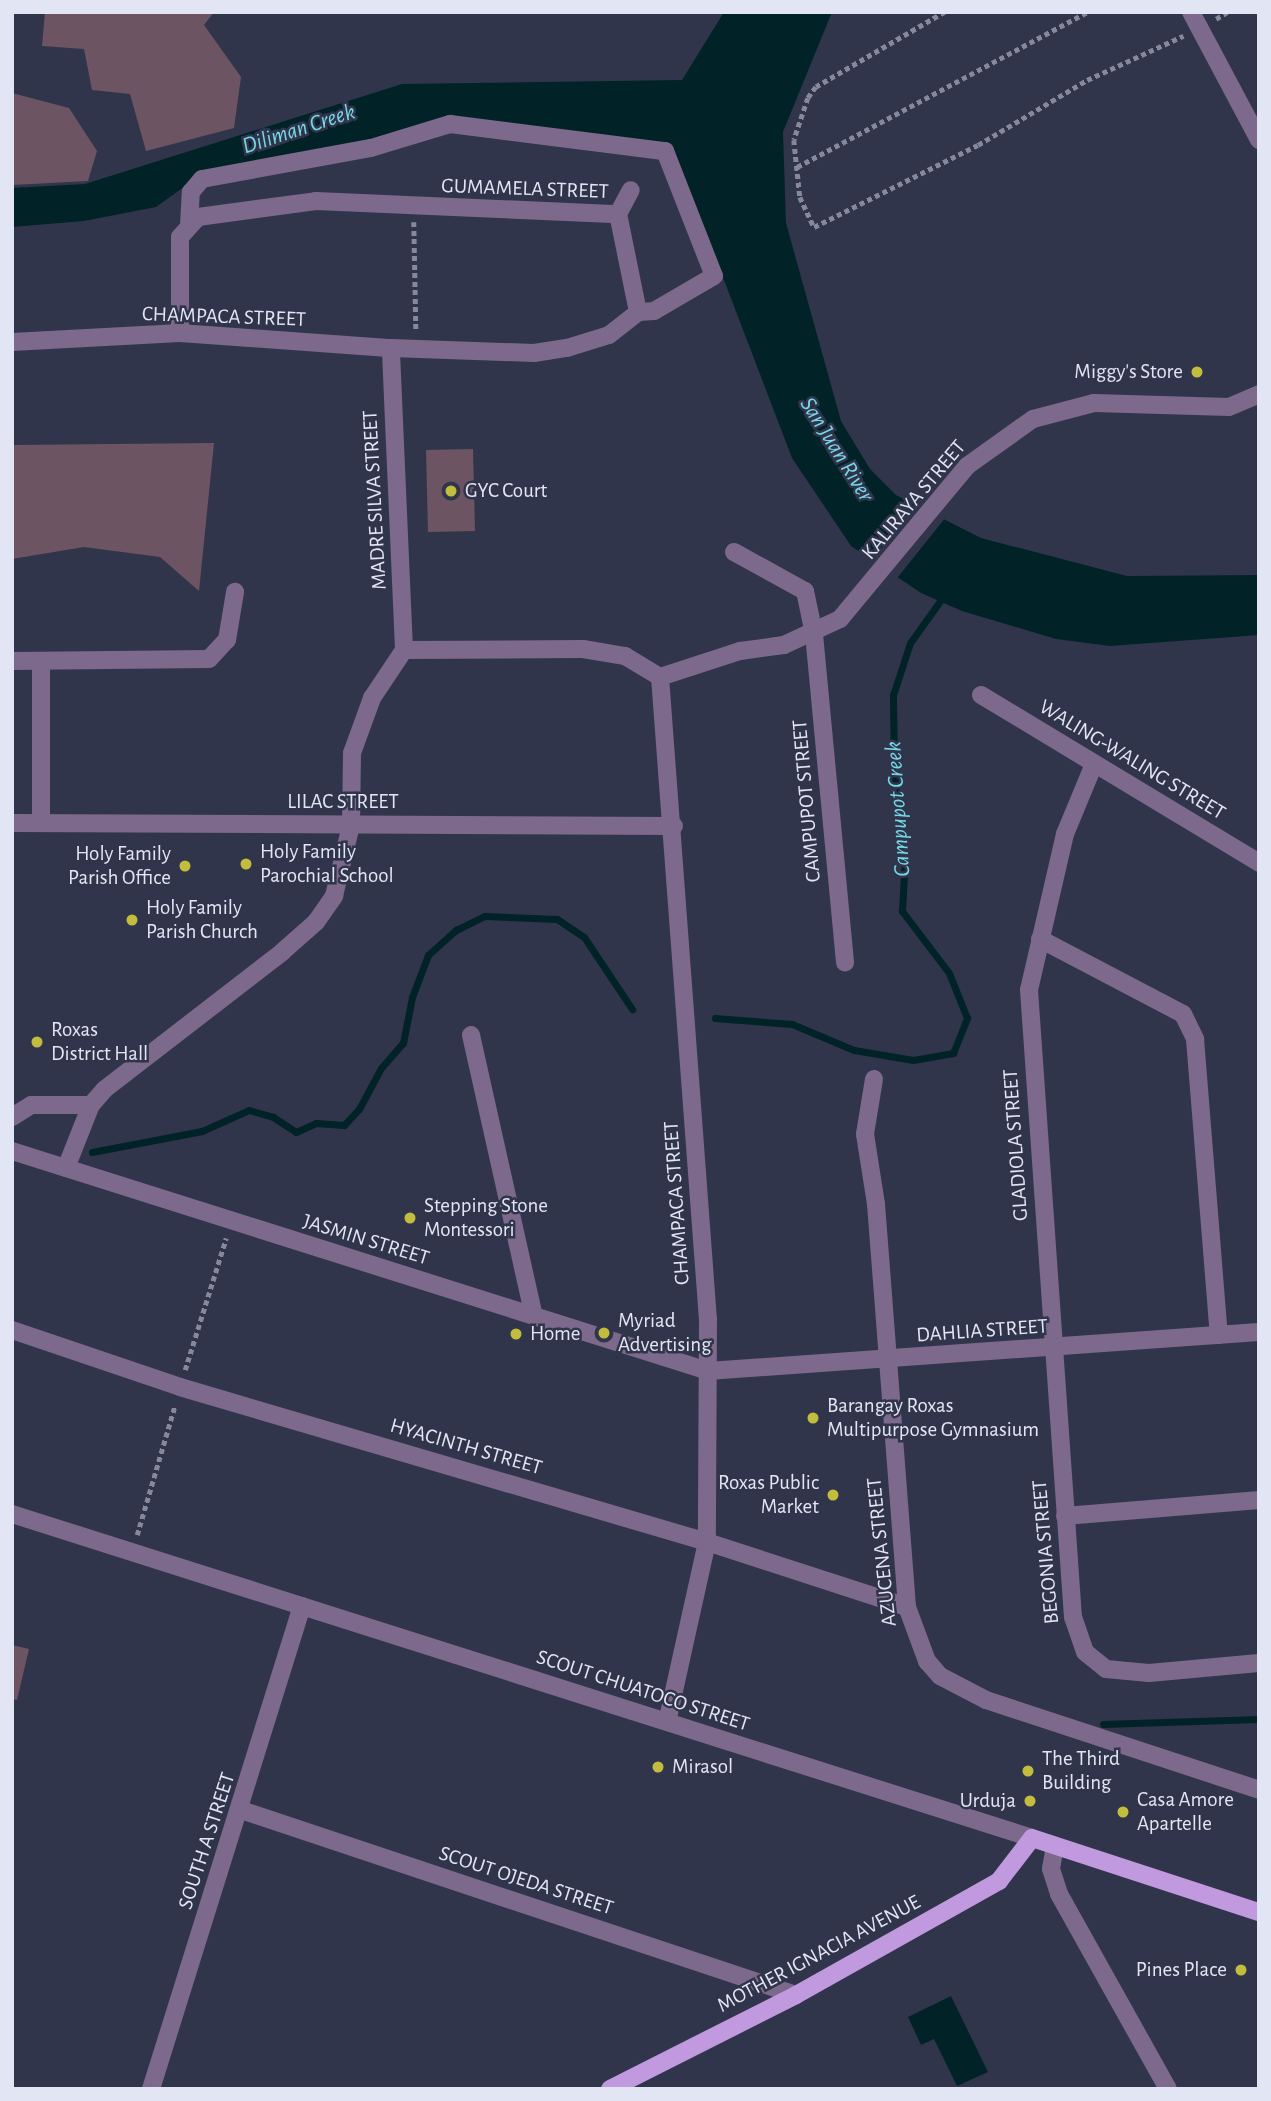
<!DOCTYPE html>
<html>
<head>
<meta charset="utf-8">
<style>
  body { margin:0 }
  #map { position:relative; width:1271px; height:2101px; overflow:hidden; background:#31354b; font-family:"Alegreya Sans",sans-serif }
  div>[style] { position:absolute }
  .green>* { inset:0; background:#6d5462 }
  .water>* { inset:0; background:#012328 }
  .pier>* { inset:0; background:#31354b }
  .stream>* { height:7px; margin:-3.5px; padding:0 3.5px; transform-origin:3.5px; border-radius:3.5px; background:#012328 }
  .path>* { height:4.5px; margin-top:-2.25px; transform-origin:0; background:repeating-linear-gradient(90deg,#85899b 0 5px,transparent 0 8.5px) }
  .minor>* { height:18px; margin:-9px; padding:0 9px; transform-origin:9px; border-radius:9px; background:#7c698b }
  .major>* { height:18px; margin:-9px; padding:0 9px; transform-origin:9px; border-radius:9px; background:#c199df }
  .dots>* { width:19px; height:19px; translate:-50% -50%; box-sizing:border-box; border:4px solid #31354b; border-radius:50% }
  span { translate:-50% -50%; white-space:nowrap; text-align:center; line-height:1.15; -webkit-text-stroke:5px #31354b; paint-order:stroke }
  .street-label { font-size:21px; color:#e2e5f3 }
  .poi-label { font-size:21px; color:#e2e5f3 }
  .right { translate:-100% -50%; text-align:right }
  .left { translate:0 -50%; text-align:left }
  .water-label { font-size:23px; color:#76d9e8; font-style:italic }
  .frame { position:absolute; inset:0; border:14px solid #e2e5f3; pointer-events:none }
</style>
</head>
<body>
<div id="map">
  <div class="green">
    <div style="clip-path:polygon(45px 12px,214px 12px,204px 25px,241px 77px,234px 128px,146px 151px,130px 94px,92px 90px,84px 49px,42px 46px)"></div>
    <div style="clip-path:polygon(12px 93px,69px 108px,97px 151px,88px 181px,12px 185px)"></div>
    <div style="clip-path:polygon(214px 443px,199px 591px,160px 557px,84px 547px,12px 559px,12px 445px)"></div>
    <div style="clip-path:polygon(473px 449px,475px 531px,428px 532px,426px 450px)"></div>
    <div style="clip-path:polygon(12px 1645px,29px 1649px,17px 1700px,12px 1699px)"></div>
  </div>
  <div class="water">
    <div style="clip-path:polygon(724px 12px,832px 12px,783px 132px,786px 223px,841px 421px,870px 469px,896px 495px,981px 538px,1127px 576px,1259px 575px,1259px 635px,1110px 646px,1056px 639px,962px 611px,921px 593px,851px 546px,792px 458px,672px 144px,449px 122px,368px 145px,198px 177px,156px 207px,84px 221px,12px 227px,12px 188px,85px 184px,402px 84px,682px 80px)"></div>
    <div style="clip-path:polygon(951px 1996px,988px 2072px,957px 2086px,934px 2039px,921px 2045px,908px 2017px)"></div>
  </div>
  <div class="pier">
    <div style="clip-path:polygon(918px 502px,946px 517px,894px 582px,869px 563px)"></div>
  </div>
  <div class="stream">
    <div style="left:715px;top:1018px;width:77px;rotate:4.5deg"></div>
    <div style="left:792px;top:1024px;width:67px;rotate:22.8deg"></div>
    <div style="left:854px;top:1050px;width:60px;rotate:9.6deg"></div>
    <div style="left:913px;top:1060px;width:41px;rotate:-9.9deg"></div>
    <div style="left:953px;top:1053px;width:38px;rotate:-68deg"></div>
    <div style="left:967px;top:1018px;width:48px;rotate:-111.8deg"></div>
    <div style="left:949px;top:973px;width:78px;rotate:-127.2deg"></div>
    <div style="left:902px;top:911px;width:56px;rotate:-86.9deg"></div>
    <div style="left:905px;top:855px;width:86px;rotate:-97.4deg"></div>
    <div style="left:894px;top:770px;width:75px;rotate:-90.8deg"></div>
    <div style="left:893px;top:695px;width:55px;rotate:-71.9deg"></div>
    <div style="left:910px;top:643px;width:60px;rotate:-54.5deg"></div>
    <div style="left:92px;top:1152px;width:112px;rotate:-10.8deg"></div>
    <div style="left:202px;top:1131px;width:51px;rotate:-24.1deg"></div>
    <div style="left:249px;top:1110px;width:25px;rotate:16deg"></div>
    <div style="left:273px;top:1117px;width:27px;rotate:33deg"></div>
    <div style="left:296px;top:1132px;width:22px;rotate:-24deg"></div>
    <div style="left:316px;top:1123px;width:28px;rotate:4deg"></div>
    <div style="left:344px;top:1125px;width:22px;rotate:-47deg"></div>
    <div style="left:359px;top:1109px;width:47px;rotate:-61.8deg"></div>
    <div style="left:381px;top:1068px;width:33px;rotate:-49deg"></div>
    <div style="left:403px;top:1043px;width:47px;rotate:-78.9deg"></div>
    <div style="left:412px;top:997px;width:45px;rotate:-69.1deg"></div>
    <div style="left:428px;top:955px;width:38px;rotate:-42deg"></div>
    <div style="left:456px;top:930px;width:32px;rotate:-26deg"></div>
    <div style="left:485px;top:916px;width:72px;rotate:2.4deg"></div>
    <div style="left:557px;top:919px;width:32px;rotate:34deg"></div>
    <div style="left:584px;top:937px;width:87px;rotate:56.3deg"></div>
    <div style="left:1103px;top:1724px;width:156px;rotate:-1.8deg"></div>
  </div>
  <div class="path">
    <div style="left:945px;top:12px;width:149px;rotate:149.8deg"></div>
    <div style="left:816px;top:87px;width:14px;rotate:126deg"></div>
    <div style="left:808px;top:98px;width:44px;rotate:108.4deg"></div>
    <div style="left:794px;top:140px;width:57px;rotate:84deg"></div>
    <div style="left:800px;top:197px;width:33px;rotate:65deg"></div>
    <div style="left:814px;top:227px;width:183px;rotate:-26.6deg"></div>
    <div style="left:978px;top:145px;width:127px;rotate:-30.8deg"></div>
    <div style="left:1087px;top:80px;width:106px;rotate:-24.6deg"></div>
    <div style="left:1216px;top:19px;width:13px;rotate:-32deg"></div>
    <div style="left:797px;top:167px;width:329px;rotate:-28.1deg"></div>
    <div style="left:414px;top:222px;width:107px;rotate:88.9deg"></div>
    <div style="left:185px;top:1370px;width:138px;rotate:-72.7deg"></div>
    <div style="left:137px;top:1535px;width:135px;rotate:-73.7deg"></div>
  </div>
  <div class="minor">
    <div style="left:1191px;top:12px;width:145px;rotate:62deg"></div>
    <div style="left:618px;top:214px;width:27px;rotate:-62deg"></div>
    <div style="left:189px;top:226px;width:34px;rotate:-87deg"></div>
    <div style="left:191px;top:192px;width:17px;rotate:-50deg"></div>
    <div style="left:202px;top:179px;width:172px;rotate:-10.4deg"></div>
    <div style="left:371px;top:148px;width:83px;rotate:-16.9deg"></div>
    <div style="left:450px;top:124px;width:217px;rotate:7.2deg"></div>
    <div style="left:665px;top:151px;width:134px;rotate:68.6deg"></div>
    <div style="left:714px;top:276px;width:69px;rotate:149.7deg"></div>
    <div style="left:654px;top:311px;width:16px;rotate:176deg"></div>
    <div style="left:180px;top:333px;width:96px;rotate:-90deg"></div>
    <div style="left:180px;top:237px;width:27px;rotate:-48deg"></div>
    <div style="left:198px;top:217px;width:119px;rotate:-7.7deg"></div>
    <div style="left:316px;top:201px;width:302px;rotate:2.5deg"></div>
    <div style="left:12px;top:342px;width:168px;rotate:-3.1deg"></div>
    <div style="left:180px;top:333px;width:212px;rotate:4.1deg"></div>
    <div style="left:391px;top:348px;width:143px;rotate:2deg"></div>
    <div style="left:534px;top:353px;width:33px;rotate:-9deg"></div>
    <div style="left:567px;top:348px;width:44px;rotate:-17.2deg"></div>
    <div style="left:609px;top:335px;width:37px;rotate:-38deg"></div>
    <div style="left:638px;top:312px;width:100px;rotate:-101.5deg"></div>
    <div style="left:734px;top:552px;width:81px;rotate:28.8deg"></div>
    <div style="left:805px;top:591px;width:44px;rotate:78.2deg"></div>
    <div style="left:814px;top:634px;width:330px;rotate:84.6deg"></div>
    <div style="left:404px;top:650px;width:179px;rotate:-0.3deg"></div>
    <div style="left:583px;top:649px;width:43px;rotate:9.5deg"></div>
    <div style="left:625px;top:656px;width:41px;rotate:31deg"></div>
    <div style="left:12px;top:661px;width:197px;rotate:-0.6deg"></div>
    <div style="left:209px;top:659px;width:26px;rotate:-47deg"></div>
    <div style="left:227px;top:640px;width:49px;rotate:-80.5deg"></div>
    <div style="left:660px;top:677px;width:645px;rotate:85.73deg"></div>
    <div style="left:708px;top:1320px;width:222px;rotate:90.3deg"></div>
    <div style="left:707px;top:1542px;width:184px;rotate:102.5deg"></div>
    <div style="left:660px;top:677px;width:84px;rotate:-18deg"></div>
    <div style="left:740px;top:651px;width:44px;rotate:-7.8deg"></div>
    <div style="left:784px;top:645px;width:62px;rotate:-24.9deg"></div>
    <div style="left:840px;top:619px;width:199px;rotate:-50.3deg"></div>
    <div style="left:967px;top:466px;width:81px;rotate:-35.5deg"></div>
    <div style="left:1033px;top:419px;width:63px;rotate:-14.7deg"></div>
    <div style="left:1094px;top:403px;width:135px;rotate:1.7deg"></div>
    <div style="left:1229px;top:407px;width:33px;rotate:-23deg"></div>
    <div style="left:981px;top:695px;width:325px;rotate:31.1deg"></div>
    <div style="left:1094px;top:764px;width:76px;rotate:112.5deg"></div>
    <div style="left:1065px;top:834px;width:160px;rotate:103deg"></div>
    <div style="left:1029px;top:990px;width:629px;rotate:85.99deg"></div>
    <div style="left:1073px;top:1617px;width:37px;rotate:71deg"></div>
    <div style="left:1085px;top:1652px;width:27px;rotate:39deg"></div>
    <div style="left:1106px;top:1669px;width:43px;rotate:5.3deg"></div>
    <div style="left:1149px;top:1673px;width:110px;rotate:-5.2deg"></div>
    <div style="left:12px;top:823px;width:662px;rotate:0.26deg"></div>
    <div style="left:41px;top:823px;width:162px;rotate:-90deg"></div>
    <div style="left:1040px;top:939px;width:161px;rotate:27.7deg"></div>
    <div style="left:1183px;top:1014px;width:28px;rotate:64deg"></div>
    <div style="left:1195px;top:1039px;width:297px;rotate:85.4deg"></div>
    <div style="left:471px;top:1035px;width:288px;rotate:77.4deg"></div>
    <div style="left:874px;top:1079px;width:56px;rotate:99.3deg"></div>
    <div style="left:865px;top:1134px;width:71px;rotate:81.1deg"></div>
    <div style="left:876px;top:1204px;width:404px;rotate:85.6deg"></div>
    <div style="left:907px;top:1607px;width:58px;rotate:69.7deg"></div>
    <div style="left:927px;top:1661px;width:20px;rotate:49deg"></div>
    <div style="left:940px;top:1676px;width:52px;rotate:27.6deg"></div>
    <div style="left:986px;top:1700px;width:287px;rotate:18.2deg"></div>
    <div style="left:12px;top:1117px;width:22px;rotate:-32deg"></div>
    <div style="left:31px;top:1105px;width:60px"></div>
    <div style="left:12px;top:1151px;width:730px;rotate:17.54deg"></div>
    <div style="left:708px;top:1371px;width:552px;rotate:-4.05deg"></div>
    <div style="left:66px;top:1168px;width:68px;rotate:-68.4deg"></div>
    <div style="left:91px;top:1105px;width:21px;rotate:-49deg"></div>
    <div style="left:105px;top:1089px;width:224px;rotate:-37.7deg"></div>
    <div style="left:282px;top:952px;width:45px;rotate:-41.4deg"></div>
    <div style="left:316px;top:922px;width:32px;rotate:-55deg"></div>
    <div style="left:334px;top:896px;width:73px;rotate:-76.5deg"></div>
    <div style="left:351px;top:825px;width:72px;rotate:-89.2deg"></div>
    <div style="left:352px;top:753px;width:59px;rotate:-70deg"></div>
    <div style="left:372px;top:698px;width:58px;rotate:-56.3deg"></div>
    <div style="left:404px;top:650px;width:302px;rotate:-92.5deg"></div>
    <div style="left:12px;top:1330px;width:177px;rotate:18.7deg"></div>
    <div style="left:180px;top:1387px;width:549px;rotate:16.39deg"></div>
    <div style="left:707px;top:1542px;width:210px;rotate:18deg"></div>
    <div style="left:12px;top:1514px;width:1070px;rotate:17.62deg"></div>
    <div style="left:1065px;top:1516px;width:195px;rotate:-4.7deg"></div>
    <div style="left:241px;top:1810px;width:585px;rotate:18.43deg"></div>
    <div style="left:1055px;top:1846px;width:23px;rotate:100deg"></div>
    <div style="left:1051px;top:1869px;width:26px;rotate:72deg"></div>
    <div style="left:1059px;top:1894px;width:223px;rotate:60.8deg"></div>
    <div style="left:151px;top:2089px;width:506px;rotate:-72.64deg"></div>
  </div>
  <div class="major">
    <div style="left:610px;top:2089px;width:208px;rotate:-26.8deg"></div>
    <div style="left:796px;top:1995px;width:233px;rotate:-29.3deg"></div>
    <div style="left:999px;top:1881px;width:54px;rotate:-52.5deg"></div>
    <div style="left:1032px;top:1838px;width:239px;rotate:18.1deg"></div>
  </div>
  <div class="dots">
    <div style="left:1197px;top:372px;background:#c3bd3e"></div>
    <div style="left:451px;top:491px;background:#c3bd3e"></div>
    <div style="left:246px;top:864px;background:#c3bd3e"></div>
    <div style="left:185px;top:866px;background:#c3bd3e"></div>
    <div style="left:132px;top:920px;background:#c3bd3e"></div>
    <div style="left:37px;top:1042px;background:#c3bd3e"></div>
    <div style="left:410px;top:1218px;background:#c3bd3e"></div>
    <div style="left:604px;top:1333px;background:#c3bd3e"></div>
    <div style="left:516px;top:1334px;background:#c3bd3e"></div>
    <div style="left:813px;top:1418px;background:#c3bd3e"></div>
    <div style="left:833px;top:1495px;background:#c3bd3e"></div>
    <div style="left:658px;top:1767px;background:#c3bd3e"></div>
    <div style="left:1028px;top:1771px;background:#c3bd3e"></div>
    <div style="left:1030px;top:1801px;background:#c3bd3e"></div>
    <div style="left:1123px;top:1812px;background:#c3bd3e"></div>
    <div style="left:1241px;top:1970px;background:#c3bd3e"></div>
  </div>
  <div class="street-label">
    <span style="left:525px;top:189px;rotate:2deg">GUMAMELA STREET</span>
    <span style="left:224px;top:317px;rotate:2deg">CHAMPACA STREET</span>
    <span style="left:375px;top:500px;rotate:-93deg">MADRE SILVA STREET</span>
    <span style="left:914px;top:500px;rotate:-50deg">KALIRAYA STREET</span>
    <span style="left:1132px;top:760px;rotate:31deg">WALING-WALING STREET</span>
    <span style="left:807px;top:801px;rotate:-95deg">CAMPUPOT STREET</span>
    <span style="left:343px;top:802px">LILAC STREET</span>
    <span style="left:1016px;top:1145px;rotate:-94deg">GLADIOLA STREET</span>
    <span style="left:677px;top:1203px;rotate:-94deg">CHAMPACA STREET</span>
    <span style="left:366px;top:1240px;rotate:17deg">JASMIN STREET</span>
    <span style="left:982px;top:1331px;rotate:-4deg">DAHLIA STREET</span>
    <span style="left:466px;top:1447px;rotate:16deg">HYACINTH STREET</span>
    <span style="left:882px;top:1552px;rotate:-96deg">AZUCENA STREET</span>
    <span style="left:1046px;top:1552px;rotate:-95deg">BEGONIA STREET</span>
    <span style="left:643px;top:1691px;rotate:18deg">SCOUT CHUATOCO STREET</span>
    <span style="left:207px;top:1841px;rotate:-72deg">SOUTH A STREET</span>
    <span style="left:526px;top:1881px;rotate:18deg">SCOUT OJEDA STREET</span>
    <span style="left:819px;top:1954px;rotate:-28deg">MOTHER IGNACIA AVENUE</span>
  </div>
  <div class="poi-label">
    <span class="right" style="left:1183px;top:372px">Miggy's Store</span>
    <span class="left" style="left:465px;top:491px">GYC Court</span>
    <span class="left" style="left:260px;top:864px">Holy Family<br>Parochial School</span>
    <span class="right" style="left:171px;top:866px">Holy Family<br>Parish Office</span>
    <span class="left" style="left:146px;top:920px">Holy Family<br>Parish Church</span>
    <span class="left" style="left:51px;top:1042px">Roxas<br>District Hall</span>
    <span class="left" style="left:424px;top:1218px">Stepping Stone<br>Montessori</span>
    <span class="left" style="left:618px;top:1333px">Myriad<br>Advertising</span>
    <span class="left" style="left:530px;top:1334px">Home</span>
    <span class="left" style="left:827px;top:1418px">Barangay Roxas<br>Multipurpose Gymnasium</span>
    <span class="right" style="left:819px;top:1495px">Roxas Public<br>Market</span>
    <span class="left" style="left:1042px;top:1771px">The Third<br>Building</span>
    <span class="left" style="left:672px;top:1767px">Mirasol</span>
    <span class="left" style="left:1137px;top:1812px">Casa Amore<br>Apartelle</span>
    <span class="right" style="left:1016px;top:1801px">Urduja</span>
    <span class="right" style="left:1227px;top:1970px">Pines Place</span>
  </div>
  <div class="water-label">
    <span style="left:299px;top:130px;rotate:-18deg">Diliman Creek</span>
    <span style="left:836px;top:450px;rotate:58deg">San Juan River</span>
    <span style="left:899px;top:809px;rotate:-94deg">Campupot Creek</span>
  </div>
  <div class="frame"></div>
</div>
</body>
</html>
